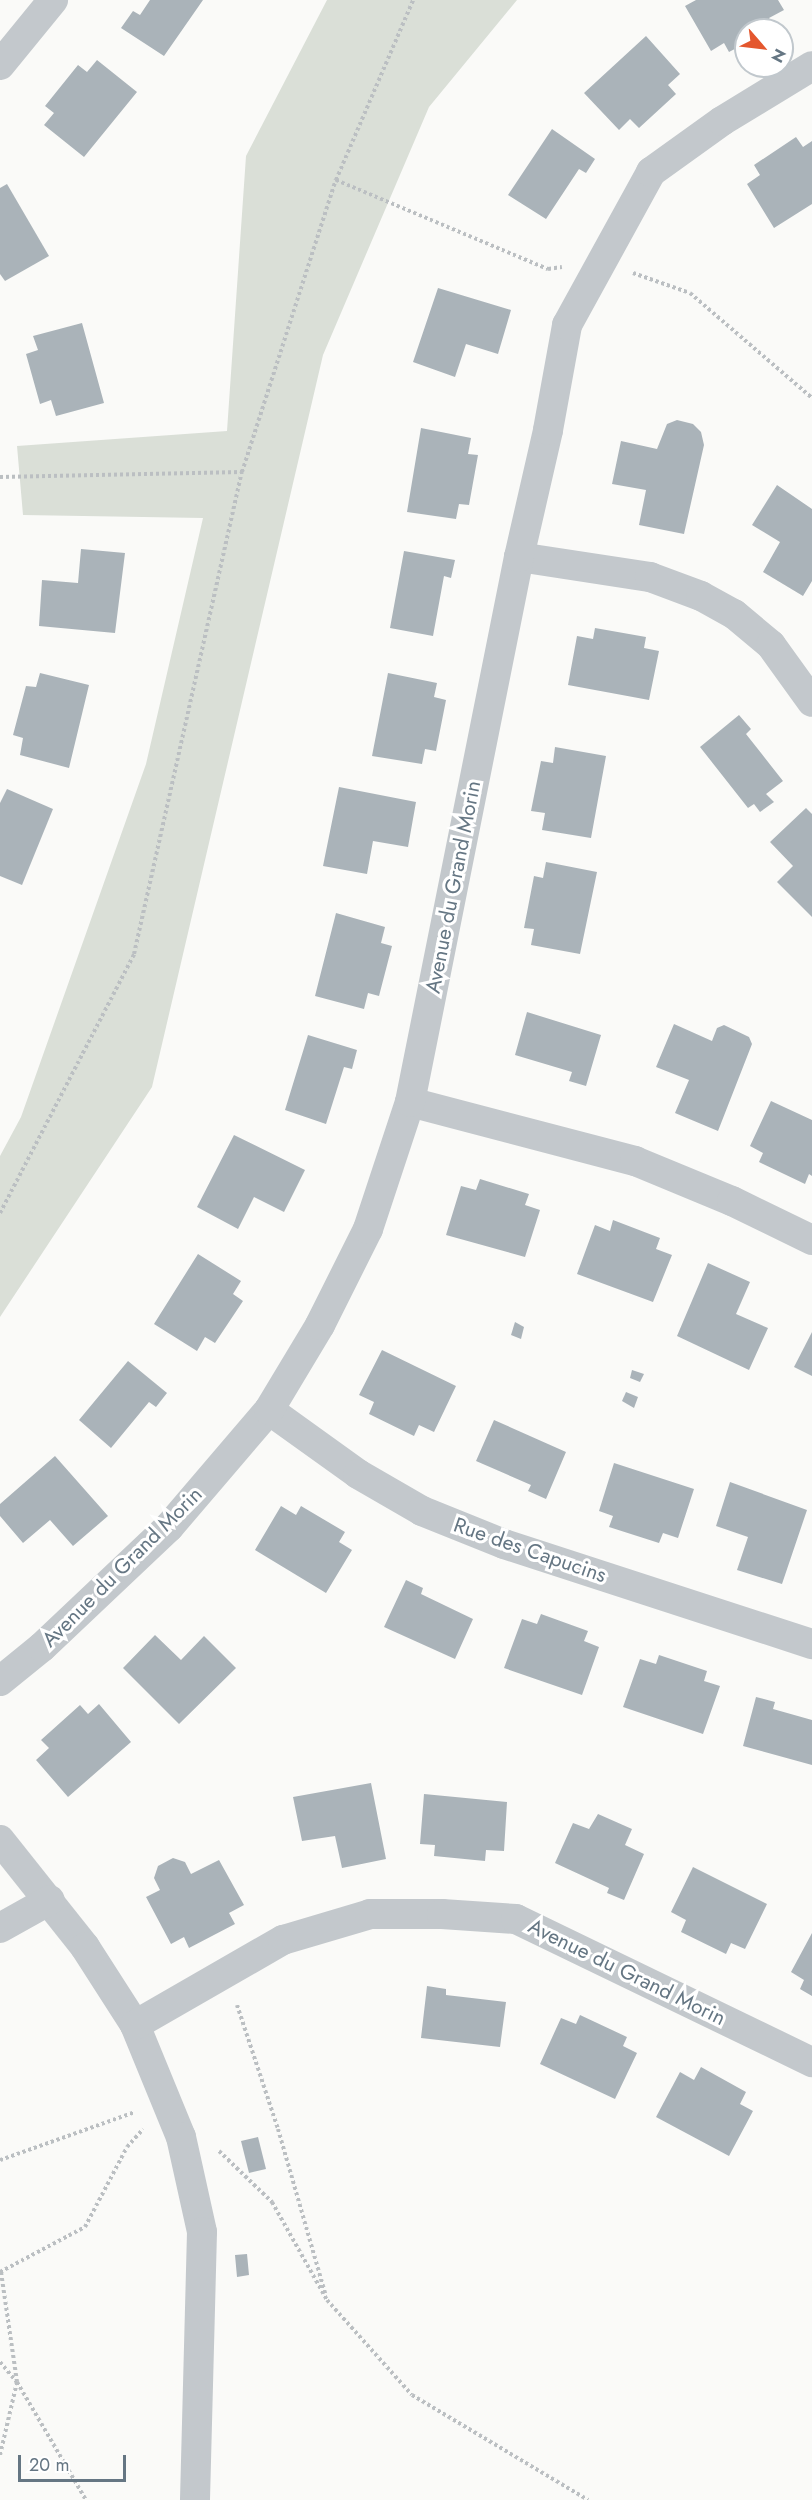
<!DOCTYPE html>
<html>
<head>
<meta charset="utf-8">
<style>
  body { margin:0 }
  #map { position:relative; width:812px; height:2500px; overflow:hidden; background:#fafaf8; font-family:Jost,sans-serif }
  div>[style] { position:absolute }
  .green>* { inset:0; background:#dadfd7 }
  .building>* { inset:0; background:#aab3b9 }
  .path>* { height:4px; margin-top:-2px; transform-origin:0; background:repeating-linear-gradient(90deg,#bbbfc2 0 3px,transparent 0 6px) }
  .minor>* { height:30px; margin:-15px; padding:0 15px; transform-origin:15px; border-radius:15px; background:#c3c8cc }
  span { translate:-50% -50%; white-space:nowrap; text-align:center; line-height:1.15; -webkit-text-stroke:6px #fff; paint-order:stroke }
  .street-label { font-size:21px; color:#657683 }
  .north { position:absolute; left:734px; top:18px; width:60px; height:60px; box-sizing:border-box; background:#fff; border:2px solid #c1c8cd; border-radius:50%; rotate:118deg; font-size:16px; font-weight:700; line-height:24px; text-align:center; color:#657683 }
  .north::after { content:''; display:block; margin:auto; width:21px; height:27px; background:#e4572e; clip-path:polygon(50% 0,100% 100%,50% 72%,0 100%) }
  .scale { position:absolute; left:18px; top:2455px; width:108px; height:27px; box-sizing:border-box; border:3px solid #657683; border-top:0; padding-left:8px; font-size:18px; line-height:21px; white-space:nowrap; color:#657683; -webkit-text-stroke:4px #fff; paint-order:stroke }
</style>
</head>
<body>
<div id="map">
  <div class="green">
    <div style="clip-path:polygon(327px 0,517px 0,429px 107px,323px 355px,152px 1087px,0 1317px,0 1156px,21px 1117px,146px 764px,203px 518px,23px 515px,17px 446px,227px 431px,246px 156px)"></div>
  </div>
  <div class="building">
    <div style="clip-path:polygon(150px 0,203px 0,164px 56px,121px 28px,133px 11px,140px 15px)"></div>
    <div style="clip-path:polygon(696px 0,778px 0,784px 10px,769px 18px,775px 27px,746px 30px,746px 43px,729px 52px,724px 43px,711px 51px,685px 6px)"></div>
    <div style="clip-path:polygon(646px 36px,680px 74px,668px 85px,676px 94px,639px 128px,630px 119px,619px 130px,584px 93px)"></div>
    <div style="clip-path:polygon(97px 60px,137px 92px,84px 157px,44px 125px,54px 113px,45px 106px,78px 65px,87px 72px)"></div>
    <div style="clip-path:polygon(552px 129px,595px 159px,586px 173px,579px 169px,546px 219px,508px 195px)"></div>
    <div style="clip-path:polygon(796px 137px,803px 147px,812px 141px,812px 204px,774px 228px,747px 184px,760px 175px,754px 165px)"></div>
    <div style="clip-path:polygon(7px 184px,49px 256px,5px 281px,0 274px,0 188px)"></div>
    <div style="clip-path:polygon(438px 288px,511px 310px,498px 354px,466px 344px,455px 377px,413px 362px)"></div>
    <div style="clip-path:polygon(82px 323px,104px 403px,56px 416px,51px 400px,40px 404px,26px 354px,38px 350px,33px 336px)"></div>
    <div style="clip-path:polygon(677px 420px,693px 424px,701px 432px,704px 445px,684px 534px,639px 525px,646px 490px,612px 484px,621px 441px,657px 449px,667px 424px)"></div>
    <div style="clip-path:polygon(421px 428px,471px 438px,468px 454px,478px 455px,469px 505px,459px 504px,456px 519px,407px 512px)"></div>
    <div style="clip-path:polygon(777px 485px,812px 509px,812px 581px,803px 596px,763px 572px,780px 542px,752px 525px)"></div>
    <div style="clip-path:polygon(81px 549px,125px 553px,115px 633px,39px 626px,42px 580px,78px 583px)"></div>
    <div style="clip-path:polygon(404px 551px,455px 560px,451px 578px,444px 576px,433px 636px,390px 628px)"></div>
    <div style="clip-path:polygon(595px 628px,646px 637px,644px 648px,659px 651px,649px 700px,568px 685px,577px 636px,593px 639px)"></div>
    <div style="clip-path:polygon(40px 673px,89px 685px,69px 768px,20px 755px,23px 738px,13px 735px,26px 686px,36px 687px)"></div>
    <div style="clip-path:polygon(388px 673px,437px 683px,434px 697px,446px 700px,436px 751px,425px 749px,422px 764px,372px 756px)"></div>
    <div style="clip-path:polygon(739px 715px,751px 729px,746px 734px,783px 781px,766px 794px,774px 802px,760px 812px,754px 804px,748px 808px,700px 747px)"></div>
    <div style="clip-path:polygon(555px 747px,606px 756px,591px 838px,542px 830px,545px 813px,531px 811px,541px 761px,553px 763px)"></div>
    <div style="clip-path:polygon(339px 787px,416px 802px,408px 847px,373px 841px,367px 874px,323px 866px)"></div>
    <div style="clip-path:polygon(7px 789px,53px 809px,22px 885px,0 876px,0 803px)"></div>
    <div style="clip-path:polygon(806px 808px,812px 814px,812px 917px,777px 882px,793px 866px,770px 842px)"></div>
    <div style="clip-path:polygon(546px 862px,597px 872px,580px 954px,531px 945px,534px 929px,524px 928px,534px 876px,543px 878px)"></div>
    <div style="clip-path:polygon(336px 913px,385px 927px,381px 943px,392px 946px,379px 996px,368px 993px,364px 1009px,315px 996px)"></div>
    <div style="clip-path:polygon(527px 1012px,601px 1035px,586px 1086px,569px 1081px,572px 1072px,515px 1055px)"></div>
    <div style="clip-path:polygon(674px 1024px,712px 1041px,717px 1028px,724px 1025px,749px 1037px,752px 1044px,718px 1131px,675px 1113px,689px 1080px,656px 1067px)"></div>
    <div style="clip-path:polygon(308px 1035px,357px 1050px,352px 1069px,344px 1067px,326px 1124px,285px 1110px)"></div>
    <div style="clip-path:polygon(771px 1101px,812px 1120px,812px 1176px,809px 1174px,805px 1184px,759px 1162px,763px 1153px,750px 1146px)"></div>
    <div style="clip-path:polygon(234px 1135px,305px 1170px,284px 1212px,254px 1197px,238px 1229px,197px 1207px)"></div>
    <div style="clip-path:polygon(480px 1179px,529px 1194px,525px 1205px,540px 1210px,525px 1257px,446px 1235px,461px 1186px,476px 1190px)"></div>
    <div style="clip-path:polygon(613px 1220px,660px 1238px,656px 1249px,672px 1255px,653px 1302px,577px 1274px,595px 1225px,610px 1231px)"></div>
    <div style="clip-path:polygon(198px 1254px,241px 1281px,233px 1294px,243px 1301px,215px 1343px,205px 1337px,197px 1351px,154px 1324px)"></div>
    <div style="clip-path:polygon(708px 1263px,750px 1282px,736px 1314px,768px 1328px,749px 1370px,677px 1336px)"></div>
    <div style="clip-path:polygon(515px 1322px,524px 1327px,521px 1339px,511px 1335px)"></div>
    <div style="clip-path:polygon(812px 1332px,812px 1376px,794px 1367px)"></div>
    <div style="clip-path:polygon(382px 1350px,456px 1386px,434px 1432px,419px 1425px,414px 1436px,369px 1414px,374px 1402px,359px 1395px)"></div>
    <div style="clip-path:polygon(128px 1361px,167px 1393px,156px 1407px,149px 1402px,111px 1448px,79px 1420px)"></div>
    <div style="clip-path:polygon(632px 1370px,644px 1374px,640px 1382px,630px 1378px)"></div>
    <div style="clip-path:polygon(626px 1392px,638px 1397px,634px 1408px,622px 1401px)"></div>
    <div style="clip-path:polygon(494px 1420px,566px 1452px,546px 1499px,528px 1491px,531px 1485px,476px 1461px)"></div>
    <div style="clip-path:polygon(55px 1456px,108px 1516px,73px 1546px,50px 1520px,23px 1543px,0 1516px,0 1504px)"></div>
    <div style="clip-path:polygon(614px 1463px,694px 1489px,678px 1538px,663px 1533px,659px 1543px,609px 1527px,613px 1516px,599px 1511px)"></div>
    <div style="clip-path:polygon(730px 1482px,807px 1510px,782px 1584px,737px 1570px,748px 1537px,716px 1526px)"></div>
    <div style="clip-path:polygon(281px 1506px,296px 1515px,301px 1506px,345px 1532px,339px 1542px,352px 1550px,326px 1593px,255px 1550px)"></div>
    <div style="clip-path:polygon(406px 1580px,423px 1588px,421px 1594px,473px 1619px,455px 1659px,384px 1627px)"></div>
    <div style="clip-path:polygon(541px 1614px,588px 1631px,584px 1641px,599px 1647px,582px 1695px,504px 1668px,522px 1619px,537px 1624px)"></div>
    <div style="clip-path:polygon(155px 1635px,181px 1660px,204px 1636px,236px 1668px,179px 1724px,123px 1668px)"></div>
    <div style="clip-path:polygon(659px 1655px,707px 1671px,704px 1681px,720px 1686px,703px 1734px,623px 1707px,640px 1659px,656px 1664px)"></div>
    <div style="clip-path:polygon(756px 1697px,775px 1702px,773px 1709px,812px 1720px,812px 1765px,743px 1746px)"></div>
    <div style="clip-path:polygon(99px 1704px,131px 1742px,68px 1797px,36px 1760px,49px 1748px,41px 1740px,80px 1705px,88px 1714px)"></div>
    <div style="clip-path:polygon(371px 1783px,386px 1859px,342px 1868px,335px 1836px,302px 1841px,293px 1797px)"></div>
    <div style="clip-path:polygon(424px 1794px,507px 1802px,504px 1851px,486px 1850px,485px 1861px,434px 1856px,435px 1845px,420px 1844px)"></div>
    <div style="clip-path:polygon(598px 1814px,632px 1829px,625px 1845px,644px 1854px,624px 1900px,607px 1893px,609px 1888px,555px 1863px,573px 1823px,589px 1829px)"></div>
    <div style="clip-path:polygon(173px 1858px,185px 1862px,191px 1874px,219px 1860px,244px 1905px,229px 1913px,235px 1924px,189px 1948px,184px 1937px,171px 1944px,146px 1897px,160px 1890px,154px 1878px,158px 1866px)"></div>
    <div style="clip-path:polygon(693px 1867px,767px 1904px,745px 1949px,731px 1943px,726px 1954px,681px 1932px,686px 1920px,671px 1912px)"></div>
    <div style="clip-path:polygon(812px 1933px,812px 1996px,800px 1989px,804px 1980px,791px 1972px)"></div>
    <div style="clip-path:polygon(427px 1986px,446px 1989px,446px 1995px,506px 2002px,500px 2047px,421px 2038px)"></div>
    <div style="clip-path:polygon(580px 2015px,627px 2037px,623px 2046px,637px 2053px,615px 2099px,540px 2064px,561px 2018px,576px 2024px)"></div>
    <div style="clip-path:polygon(701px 2067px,746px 2092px,740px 2104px,753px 2111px,729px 2156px,656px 2117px,680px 2072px,694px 2080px)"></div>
    <div style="clip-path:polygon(258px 2137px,266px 2169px,249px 2173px,241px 2141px)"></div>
    <div style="clip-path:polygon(247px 2254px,249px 2275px,237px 2277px,235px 2255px)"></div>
  </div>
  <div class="path">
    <div style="left:336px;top:180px;width:230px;rotate:22.8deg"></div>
    <div style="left:548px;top:269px;width:14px;rotate:-8deg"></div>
    <div style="left:633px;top:273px;width:60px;rotate:19.3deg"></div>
    <div style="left:690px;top:293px;width:161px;rotate:40.7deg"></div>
    <div style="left:0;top:477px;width:242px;rotate:-1.2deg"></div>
    <div style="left:0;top:1213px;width:292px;rotate:-62.6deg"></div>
    <div style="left:134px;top:954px;width:494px;rotate:-77.4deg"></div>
    <div style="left:242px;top:472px;width:307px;rotate:-72.2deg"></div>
    <div style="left:336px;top:180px;width:196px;rotate:-66.8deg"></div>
    <div style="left:237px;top:2005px;width:131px;rotate:71.7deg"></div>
    <div style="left:278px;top:2129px;width:171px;rotate:74deg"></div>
    <div style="left:219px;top:2151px;width:74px;rotate:43.9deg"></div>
    <div style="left:272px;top:2202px;width:112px;rotate:60.7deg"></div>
    <div style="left:327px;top:2300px;width:127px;rotate:48.2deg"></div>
    <div style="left:412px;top:2395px;width:205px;rotate:30.8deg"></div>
    <div style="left:0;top:2160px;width:143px;rotate:-19.6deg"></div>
    <div style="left:0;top:2272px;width:96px;rotate:-27.9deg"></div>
    <div style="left:85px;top:2227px;width:90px;rotate:-62.3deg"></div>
    <div style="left:127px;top:2147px;width:24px;rotate:-48deg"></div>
    <div style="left:1px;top:2272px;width:111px;rotate:81.7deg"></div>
    <div style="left:17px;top:2382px;width:137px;rotate:59.7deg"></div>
    <div style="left:0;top:2362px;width:26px;rotate:50deg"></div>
    <div style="left:17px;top:2382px;width:75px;rotate:103.1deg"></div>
  </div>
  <div class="minor">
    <div style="left:0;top:65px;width:84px;rotate:-50.8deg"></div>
    <div style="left:519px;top:557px;width:133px;rotate:8.7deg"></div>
    <div style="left:650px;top:577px;width:54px;rotate:20.4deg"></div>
    <div style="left:701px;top:596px;width:38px;rotate:29deg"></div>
    <div style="left:734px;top:614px;width:48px;rotate:40deg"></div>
    <div style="left:771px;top:645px;width:70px;rotate:54.3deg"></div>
    <div style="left:410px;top:1102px;width:233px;rotate:14.7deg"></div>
    <div style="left:635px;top:1161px;width:105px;rotate:22.4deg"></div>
    <div style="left:732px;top:1201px;width:89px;rotate:26deg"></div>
    <div style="left:269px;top:1410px;width:110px;rotate:35.7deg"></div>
    <div style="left:358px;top:1474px;width:74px;rotate:30deg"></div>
    <div style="left:422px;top:1511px;width:88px;rotate:21.9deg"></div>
    <div style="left:504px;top:1544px;width:324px;rotate:18deg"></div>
    <div style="left:0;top:1681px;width:54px;rotate:-39deg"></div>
    <div style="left:42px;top:1647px;width:175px;rotate:-43.4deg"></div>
    <div style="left:169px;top:1527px;width:154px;rotate:-49.5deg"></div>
    <div style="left:269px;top:1410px;width:99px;rotate:-59deg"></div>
    <div style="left:320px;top:1325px;width:107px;rotate:-63.4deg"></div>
    <div style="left:368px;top:1229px;width:134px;rotate:-71.7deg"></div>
    <div style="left:410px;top:1102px;width:556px;rotate:-78.69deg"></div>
    <div style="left:519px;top:557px;width:130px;rotate:-77.1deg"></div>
    <div style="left:548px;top:430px;width:107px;rotate:-79.7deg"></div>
    <div style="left:567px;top:325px;width:175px;rotate:-61.2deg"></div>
    <div style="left:651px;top:172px;width:87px;rotate:-35.7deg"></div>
    <div style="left:722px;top:121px;width:105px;rotate:-31.4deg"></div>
    <div style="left:0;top:1840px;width:137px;rotate:51.5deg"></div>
    <div style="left:85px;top:1947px;width:93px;rotate:57.3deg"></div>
    <div style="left:135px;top:2025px;width:121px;rotate:67.7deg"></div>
    <div style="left:181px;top:2137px;width:97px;rotate:77.5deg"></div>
    <div style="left:202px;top:2232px;width:268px;rotate:91.5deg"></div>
    <div style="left:0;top:1928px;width:57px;rotate:-29.2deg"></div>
    <div style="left:135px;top:2025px;width:171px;rotate:-29.9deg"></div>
    <div style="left:283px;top:1940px;width:91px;rotate:-16.6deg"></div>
    <div style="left:370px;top:1914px;width:72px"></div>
    <div style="left:442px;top:1914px;width:74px;rotate:3.9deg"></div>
    <div style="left:516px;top:1919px;width:329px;rotate:25.8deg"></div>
  </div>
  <div class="street-label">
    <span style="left:453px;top:887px;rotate:-79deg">Avenue du Grand Morin</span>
    <span style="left:530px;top:1550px;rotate:19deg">Rue des Capucins</span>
    <span style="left:122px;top:1567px;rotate:-45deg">Avenue du Grand Morin</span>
    <span style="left:627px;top:1972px;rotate:26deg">Avenue du Grand Morin</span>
  </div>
  <div class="north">N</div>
  <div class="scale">20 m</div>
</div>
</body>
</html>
